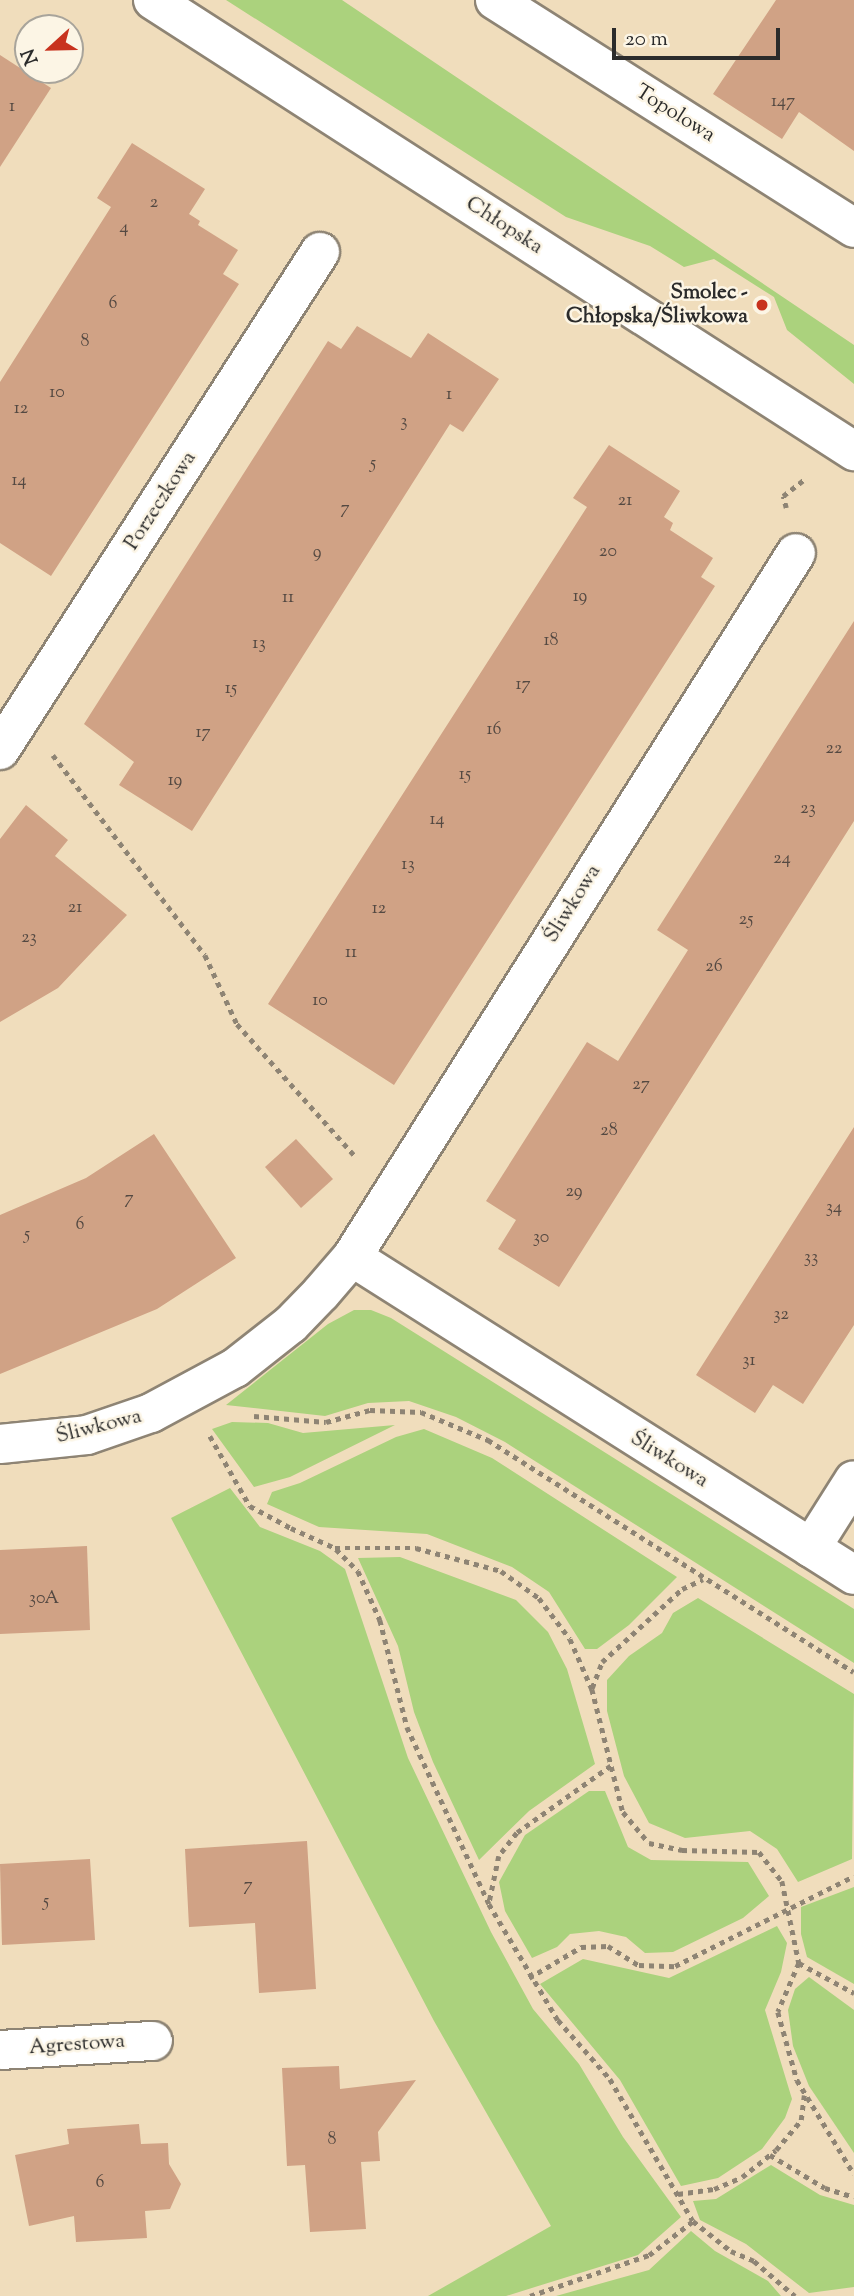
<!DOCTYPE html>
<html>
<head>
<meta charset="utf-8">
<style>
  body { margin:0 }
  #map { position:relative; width:854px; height:2296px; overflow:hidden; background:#f0ddbc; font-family:"Sorts Mill Goudy",serif }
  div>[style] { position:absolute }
  .green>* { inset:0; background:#abd27d }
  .building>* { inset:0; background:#d0a285 }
  .path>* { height:4.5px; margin-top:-2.25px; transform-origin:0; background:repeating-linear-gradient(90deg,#8e8474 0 5px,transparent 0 10px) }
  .roads { filter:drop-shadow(2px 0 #8e8474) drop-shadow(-2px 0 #8e8474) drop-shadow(0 2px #8e8474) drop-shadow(0 -2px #8e8474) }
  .minor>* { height:38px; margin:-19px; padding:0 19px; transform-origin:19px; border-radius:19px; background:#fff }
  .dots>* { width:19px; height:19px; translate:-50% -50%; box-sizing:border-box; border:4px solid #fcf5e5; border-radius:50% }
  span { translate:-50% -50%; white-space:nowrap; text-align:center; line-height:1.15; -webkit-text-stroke:5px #fcf5e5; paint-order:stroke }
  .number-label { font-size:18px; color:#544942 }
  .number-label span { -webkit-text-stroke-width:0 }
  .street-label { font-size:21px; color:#2b2b2b }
  .poi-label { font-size:21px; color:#2b2b2b; font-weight:700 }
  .right { translate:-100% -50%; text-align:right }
  .north { position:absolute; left:14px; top:14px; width:70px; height:70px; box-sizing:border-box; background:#fcf5e5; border:2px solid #a8a49b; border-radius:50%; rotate:248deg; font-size:19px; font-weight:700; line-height:28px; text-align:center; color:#2b2b2b }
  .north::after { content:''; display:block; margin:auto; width:24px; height:32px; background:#c8321e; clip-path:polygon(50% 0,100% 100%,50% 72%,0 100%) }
  .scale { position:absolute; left:612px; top:28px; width:168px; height:32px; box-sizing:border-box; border:4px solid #2b2b2b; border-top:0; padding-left:9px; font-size:21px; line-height:24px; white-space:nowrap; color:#2b2b2b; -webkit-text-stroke:5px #fcf5e5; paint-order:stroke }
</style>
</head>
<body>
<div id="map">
  <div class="green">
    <div style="clip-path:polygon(226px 0,342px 0,854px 345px,854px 384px,787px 330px,774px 297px,714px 259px,684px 267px,650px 246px,566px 217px)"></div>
    <div style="clip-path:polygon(354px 1310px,371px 1310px,391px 1318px,854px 1609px,854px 1663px,505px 1442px,456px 1417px,409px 1401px,368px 1403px,325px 1416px,226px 1405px,328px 1324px)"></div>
    <div style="clip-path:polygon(232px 1422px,268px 1423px,303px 1433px,395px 1425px,290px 1477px,254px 1487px,212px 1429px)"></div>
    <div style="clip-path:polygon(424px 1429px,492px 1458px,677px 1577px,629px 1625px,597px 1649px,585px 1649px,549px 1592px,512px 1567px,427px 1534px,319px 1527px,267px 1504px,272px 1492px,300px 1483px,396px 1437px)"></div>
    <div style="clip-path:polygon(230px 1488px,260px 1527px,320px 1551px,345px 1569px,408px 1758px,491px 1932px,533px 2009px,579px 2064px,623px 2137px,681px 2217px,638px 2255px,506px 2296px,428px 2296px,551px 2226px,434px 2021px,171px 1518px)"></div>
    <div style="clip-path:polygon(400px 1557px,516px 1600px,548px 1632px,567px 1669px,595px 1764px,529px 1811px,479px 1860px,433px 1762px,414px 1712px,398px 1646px,358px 1558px)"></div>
    <div style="clip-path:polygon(698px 1598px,854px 1694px,852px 1859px,798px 1882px,777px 1849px,750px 1831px,685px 1838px,649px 1823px,624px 1776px,607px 1711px,607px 1680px,629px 1656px,662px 1633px,673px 1613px)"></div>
    <div style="clip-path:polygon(589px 1791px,605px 1791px,628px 1847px,651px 1860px,748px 1862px,769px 1896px,743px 1918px,673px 1952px,645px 1953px,626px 1937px,599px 1931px,570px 1934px,557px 1947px,532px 1958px,505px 1911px,499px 1882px,525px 1835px)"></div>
    <div style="clip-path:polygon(854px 1887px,854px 1984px,807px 1957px,801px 1934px,801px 1907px)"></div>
    <div style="clip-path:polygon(777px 1926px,787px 1943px,781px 1972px,765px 2010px,792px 2099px,785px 2118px,762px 2149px,718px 2178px,681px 2186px,620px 2080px,540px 1984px,583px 1959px,669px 1978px)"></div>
    <div style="clip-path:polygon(809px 1977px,854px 2010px,854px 2153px,809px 2086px,793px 2046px,788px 2010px,795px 1989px)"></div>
    <div style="clip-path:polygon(771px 2165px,820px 2195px,854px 2205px,854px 2287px,809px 2293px,746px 2244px,700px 2220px,693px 2201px,716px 2199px)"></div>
    <div style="clip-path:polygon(691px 2231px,715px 2251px,768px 2281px,781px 2296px,556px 2296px,649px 2270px)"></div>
  </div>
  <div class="building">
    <div style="clip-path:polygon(776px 0,854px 0,854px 151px,799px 112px,782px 139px,713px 94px)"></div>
    <div style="clip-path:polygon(0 55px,51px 88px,0 167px)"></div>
    <div style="clip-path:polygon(132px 143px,205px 189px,189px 214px,200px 221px,198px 225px,238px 250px,223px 274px,239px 284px,51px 576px,0 543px,0 382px,111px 207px,97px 198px)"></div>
    <div style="clip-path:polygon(357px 326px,411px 358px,428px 333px,499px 379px,463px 432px,450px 424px,192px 831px,119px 785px,134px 762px,84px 724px,328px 341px,341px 349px)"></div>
    <div style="clip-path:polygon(609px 445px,680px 491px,664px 517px,673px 523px,670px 530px,713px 558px,701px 577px,715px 586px,394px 1085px,268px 1004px,587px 507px,573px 498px)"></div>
    <div style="clip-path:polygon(854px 621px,854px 821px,559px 1287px,498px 1249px,516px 1220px,486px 1201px,587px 1042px,618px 1061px,688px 950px,657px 930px)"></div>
    <div style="clip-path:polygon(26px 805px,68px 840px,55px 856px,127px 915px,58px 988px,0 1022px,0 839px)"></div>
    <div style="clip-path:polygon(854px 1127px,854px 1325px,803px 1404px,773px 1385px,755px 1413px,696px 1375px)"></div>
    <div style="clip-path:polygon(154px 1134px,236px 1258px,157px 1309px,0 1374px,0 1215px,86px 1178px)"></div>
    <div style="clip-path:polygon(296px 1139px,333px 1179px,301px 1208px,265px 1167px)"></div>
    <div style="clip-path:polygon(87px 1546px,90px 1630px,0 1634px,0 1550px)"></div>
    <div style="clip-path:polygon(307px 1841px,316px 1989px,259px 1993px,255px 1923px,189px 1927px,185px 1849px)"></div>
    <div style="clip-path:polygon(90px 1859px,95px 1940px,2px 1945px,0 1864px)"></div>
    <div style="clip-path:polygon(339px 2066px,340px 2089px,416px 2080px,378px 2132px,380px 2161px,361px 2162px,366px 2229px,310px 2232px,305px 2165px,287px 2166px,282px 2068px)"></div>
    <div style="clip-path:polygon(139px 2124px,141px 2144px,168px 2143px,169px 2164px,181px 2184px,170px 2209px,145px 2211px,147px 2238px,76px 2242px,74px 2216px,29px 2226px,15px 2155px,69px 2144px,67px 2129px)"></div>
  </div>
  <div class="path">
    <div style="left:786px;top:508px;width:12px;rotate:-104deg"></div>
    <div style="left:783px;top:496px;width:28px;rotate:-38deg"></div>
    <div style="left:53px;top:755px;width:251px;rotate:52.8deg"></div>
    <div style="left:205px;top:955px;width:76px;rotate:65.1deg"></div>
    <div style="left:237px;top:1024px;width:178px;rotate:48.2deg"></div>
    <div style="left:254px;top:1416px;width:72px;rotate:4.8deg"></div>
    <div style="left:326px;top:1422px;width:46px;rotate:-15.3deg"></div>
    <div style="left:370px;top:1410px;width:51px;rotate:2.2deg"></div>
    <div style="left:421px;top:1412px;width:73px;rotate:22.7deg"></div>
    <div style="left:488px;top:1440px;width:433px;rotate:32.4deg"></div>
    <div style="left:210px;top:1436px;width:81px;rotate:60.3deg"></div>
    <div style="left:250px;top:1506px;width:47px;rotate:28.2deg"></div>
    <div style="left:291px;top:1528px;width:48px;rotate:24.4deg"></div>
    <div style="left:335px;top:1548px;width:81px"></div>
    <div style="left:416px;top:1548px;width:88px;rotate:15.1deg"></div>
    <div style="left:501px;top:1571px;width:47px;rotate:35.4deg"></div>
    <div style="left:539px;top:1598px;width:51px;rotate:52.9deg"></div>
    <div style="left:570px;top:1639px;width:55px;rotate:66.3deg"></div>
    <div style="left:592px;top:1689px;width:127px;rotate:75.9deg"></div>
    <div style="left:623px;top:1812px;width:40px;rotate:50deg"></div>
    <div style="left:649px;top:1843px;width:34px;rotate:12deg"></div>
    <div style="left:682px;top:1850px;width:77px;rotate:1.5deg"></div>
    <div style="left:759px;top:1852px;width:37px;rotate:52deg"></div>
    <div style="left:782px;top:1881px;width:84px;rotate:78.3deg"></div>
    <div style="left:799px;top:1963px;width:53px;rotate:113.2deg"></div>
    <div style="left:778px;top:2012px;width:71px;rotate:74.4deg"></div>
    <div style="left:797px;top:2080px;width:110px;rotate:58.8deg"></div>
    <div style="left:336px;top:1549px;width:31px;rotate:45deg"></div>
    <div style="left:358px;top:1571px;width:54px;rotate:65.8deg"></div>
    <div style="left:380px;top:1620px;width:110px;rotate:75.8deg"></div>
    <div style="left:407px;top:1727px;width:195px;rotate:65.1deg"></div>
    <div style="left:592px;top:1688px;width:28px;rotate:-69deg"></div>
    <div style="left:602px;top:1662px;width:108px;rotate:-42.4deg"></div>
    <div style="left:682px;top:1589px;width:23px;rotate:-25deg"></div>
    <div style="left:611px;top:1766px;width:115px;rotate:144.5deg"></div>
    <div style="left:517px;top:1833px;width:29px;rotate:128deg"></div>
    <div style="left:499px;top:1856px;width:49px;rotate:101.8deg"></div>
    <div style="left:489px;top:1904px;width:135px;rotate:59.3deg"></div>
    <div style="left:558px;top:2020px;width:79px;rotate:48.6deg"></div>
    <div style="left:610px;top:2079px;width:164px;rotate:59.7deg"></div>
    <div style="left:693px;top:2221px;width:48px;rotate:38.3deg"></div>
    <div style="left:731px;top:2251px;width:25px;rotate:23deg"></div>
    <div style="left:754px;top:2261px;width:54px;rotate:40.5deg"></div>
    <div style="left:799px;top:1963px;width:63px;rotate:28.6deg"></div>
    <div style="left:529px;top:1978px;width:61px;rotate:-30.8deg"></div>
    <div style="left:581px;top:1947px;width:27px;rotate:-2deg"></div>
    <div style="left:608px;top:1946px;width:36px;rotate:32deg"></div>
    <div style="left:639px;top:1965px;width:36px;rotate:2deg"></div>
    <div style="left:675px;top:1966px;width:200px;rotate:-26.7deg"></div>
    <div style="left:770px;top:2155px;width:64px;rotate:31deg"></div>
    <div style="left:825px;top:2188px;width:30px;rotate:17deg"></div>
    <div style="left:678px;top:2194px;width:36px;rotate:-8deg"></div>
    <div style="left:714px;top:2189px;width:30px;rotate:-23deg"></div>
    <div style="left:742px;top:2177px;width:43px;rotate:-38.5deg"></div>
    <div style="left:776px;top:2150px;width:39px;rotate:-50deg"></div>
    <div style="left:801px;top:2120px;width:25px;rotate:-83deg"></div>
    <div style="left:530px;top:2296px;width:126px;rotate:-19deg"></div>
    <div style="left:649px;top:2255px;width:56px;rotate:-37.7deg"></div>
  </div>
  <div class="roads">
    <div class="minor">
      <div style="left:153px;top:0;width:834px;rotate:32.76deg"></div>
      <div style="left:495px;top:0;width:425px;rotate:32.4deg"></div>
      <div style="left:0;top:750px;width:592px;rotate:-57.28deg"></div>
      <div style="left:352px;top:1257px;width:594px;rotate:32.35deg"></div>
      <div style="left:0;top:1444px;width:87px;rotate:-5.9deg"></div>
      <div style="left:87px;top:1435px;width:68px;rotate:-19deg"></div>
      <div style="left:151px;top:1413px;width:95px;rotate:-28.2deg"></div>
      <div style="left:235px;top:1368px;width:71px;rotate:-38.2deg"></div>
      <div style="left:291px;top:1324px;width:43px;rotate:-45.9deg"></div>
      <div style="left:321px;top:1293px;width:48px;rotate:-49.3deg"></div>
      <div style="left:352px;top:1257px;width:832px;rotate:-57.76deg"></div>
      <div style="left:811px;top:1548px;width:80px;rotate:-57.7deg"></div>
      <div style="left:0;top:2050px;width:153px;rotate:-3.4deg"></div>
    </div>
  </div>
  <div class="dots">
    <div style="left:762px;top:305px;background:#c8321e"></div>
  </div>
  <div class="number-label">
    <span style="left:783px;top:102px">147</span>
    <span style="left:12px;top:107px">1</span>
    <span style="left:154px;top:203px">2</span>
    <span style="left:124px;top:228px">4</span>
    <span style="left:113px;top:304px">6</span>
    <span style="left:85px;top:342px">8</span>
    <span style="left:57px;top:393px">10</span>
    <span style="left:449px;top:395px">1</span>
    <span style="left:21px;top:409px">12</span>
    <span style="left:404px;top:422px">3</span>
    <span style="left:373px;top:464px">5</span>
    <span style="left:19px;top:481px">14</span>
    <span style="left:625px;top:501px">21</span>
    <span style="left:345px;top:509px">7</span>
    <span style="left:608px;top:552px">20</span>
    <span style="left:317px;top:553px">9</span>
    <span style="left:580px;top:597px">19</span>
    <span style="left:288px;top:598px">11</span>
    <span style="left:551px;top:641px">18</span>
    <span style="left:259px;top:644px">13</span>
    <span style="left:523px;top:685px">17</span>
    <span style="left:231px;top:689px">15</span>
    <span style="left:494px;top:730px">16</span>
    <span style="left:203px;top:733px">17</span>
    <span style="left:834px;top:749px">22</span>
    <span style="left:465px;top:775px">15</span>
    <span style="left:175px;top:781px">19</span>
    <span style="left:808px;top:809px">23</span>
    <span style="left:437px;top:820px">14</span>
    <span style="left:782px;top:859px">24</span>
    <span style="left:408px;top:865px">13</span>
    <span style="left:75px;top:908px">21</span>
    <span style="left:379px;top:909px">12</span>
    <span style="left:746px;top:920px">25</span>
    <span style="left:29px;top:938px">23</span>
    <span style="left:351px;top:953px">11</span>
    <span style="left:714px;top:967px">26</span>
    <span style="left:320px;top:1001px">10</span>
    <span style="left:641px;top:1085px">27</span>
    <span style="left:609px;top:1131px">28</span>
    <span style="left:574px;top:1192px">29</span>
    <span style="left:129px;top:1199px">7</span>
    <span style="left:834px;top:1208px">34</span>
    <span style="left:80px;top:1225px">6</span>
    <span style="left:27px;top:1235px">5</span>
    <span style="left:541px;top:1238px">30</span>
    <span style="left:811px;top:1258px">33</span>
    <span style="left:781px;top:1315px">32</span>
    <span style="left:749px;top:1361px">31</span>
    <span style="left:44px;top:1599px">30A</span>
    <span style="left:248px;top:1886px">7</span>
    <span style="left:46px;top:1902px">5</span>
    <span style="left:332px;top:2140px">8</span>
    <span style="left:100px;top:2183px">6</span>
  </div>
  <div class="street-label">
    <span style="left:675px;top:114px;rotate:32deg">Topolowa</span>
    <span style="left:504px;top:226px;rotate:33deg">Chłopska</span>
    <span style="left:161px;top:501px;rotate:-57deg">Porzeczkowa</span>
    <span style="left:573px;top:904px;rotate:-58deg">Śliwkowa</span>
    <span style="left:99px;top:1427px;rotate:-14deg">Śliwkowa</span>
    <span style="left:669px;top:1460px;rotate:32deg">Śliwkowa</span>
    <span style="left:77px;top:2045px;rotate:-4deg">Agrestowa</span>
  </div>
  <div class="poi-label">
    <span class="right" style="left:748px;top:305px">Smolec -<br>Chłopska/Śliwkowa</span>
  </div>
  <div class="north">N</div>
  <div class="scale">20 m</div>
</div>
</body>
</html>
